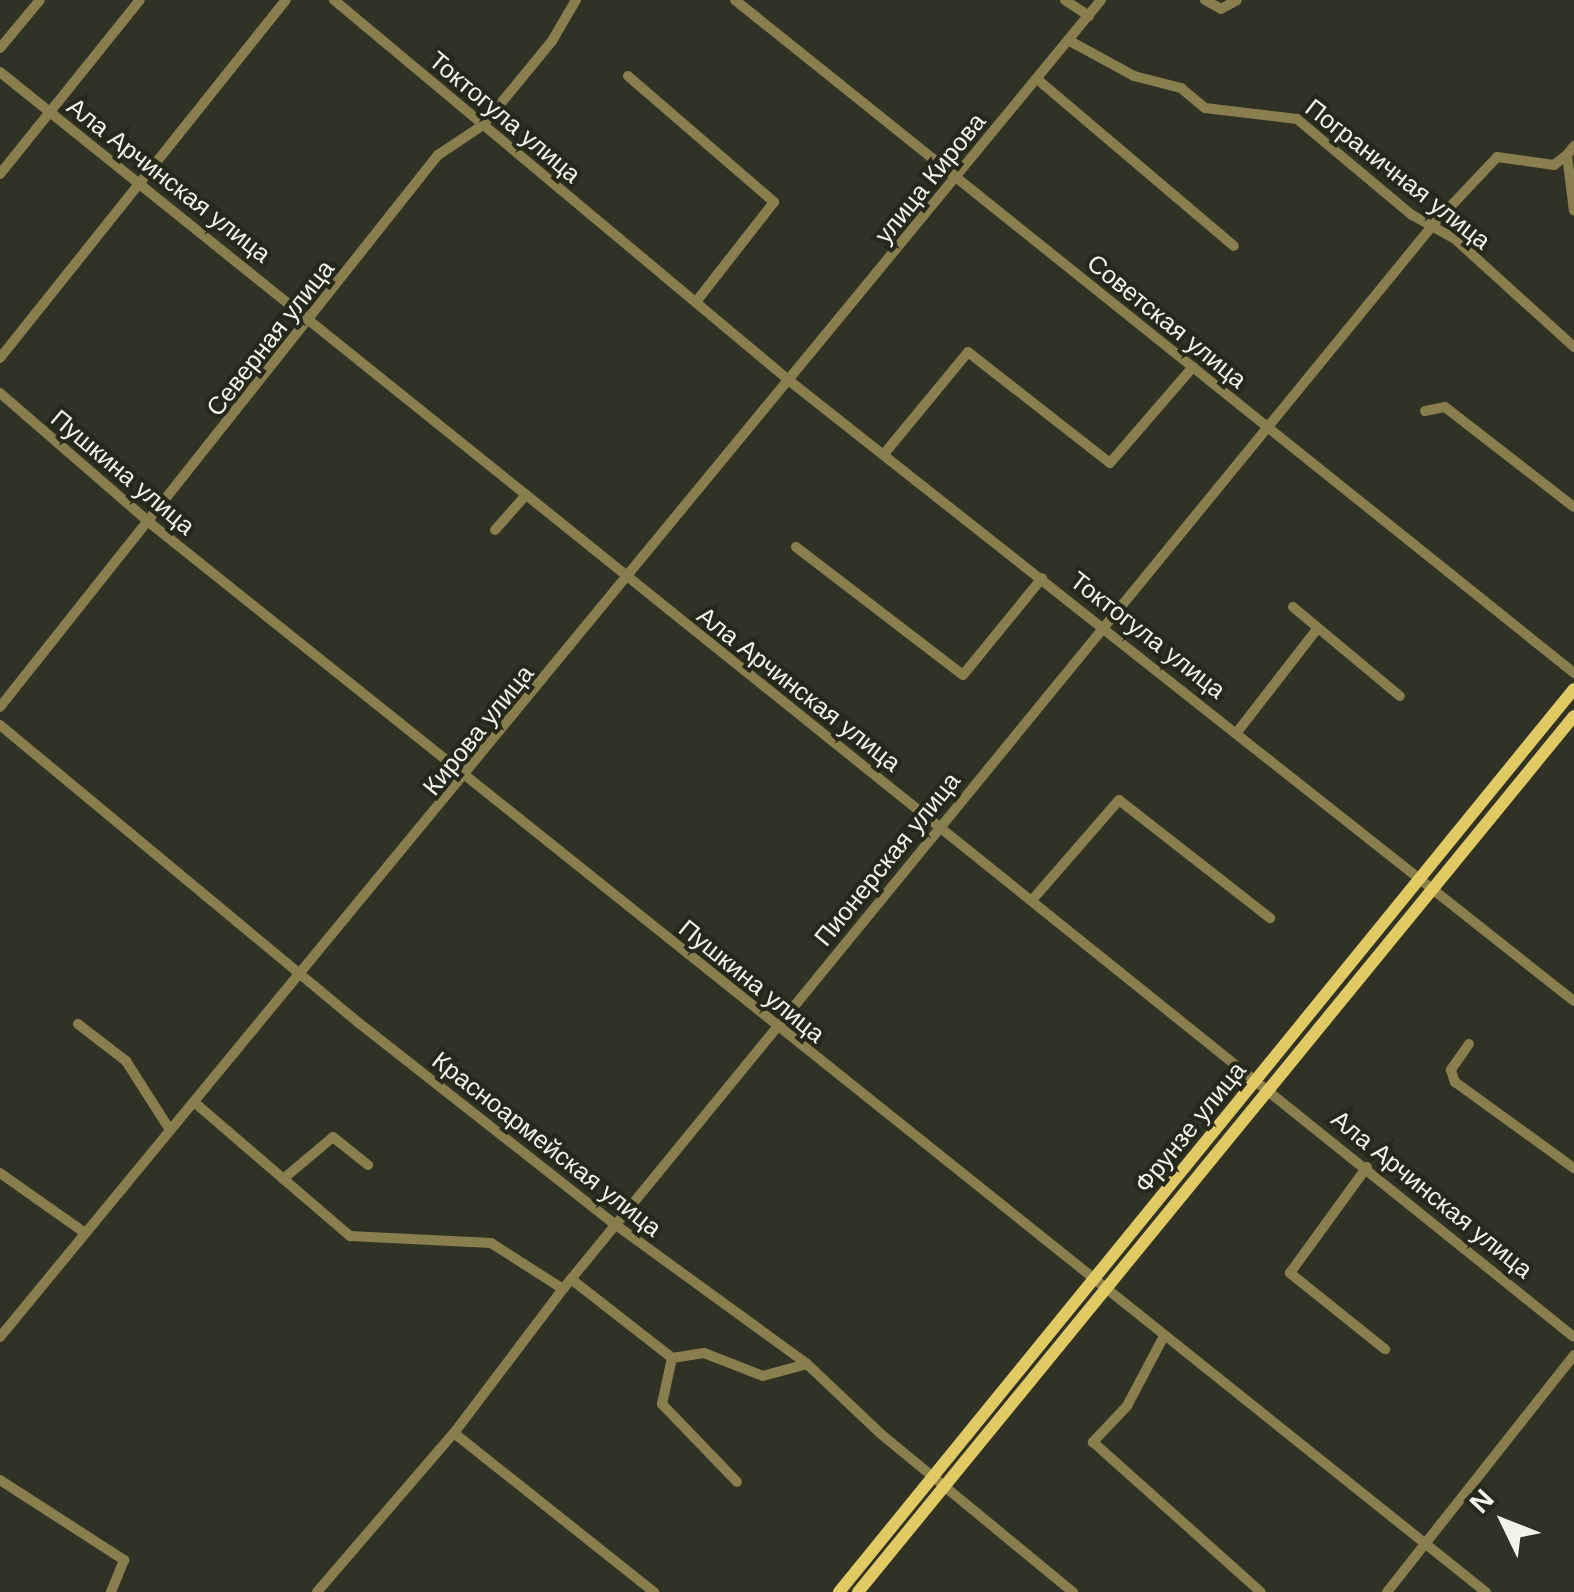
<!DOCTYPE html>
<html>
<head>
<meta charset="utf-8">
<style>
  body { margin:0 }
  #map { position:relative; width:1574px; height:1592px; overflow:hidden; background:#2f3224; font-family:Arial,sans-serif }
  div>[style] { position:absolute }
  .minor>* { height:10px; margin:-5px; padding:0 5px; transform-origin:5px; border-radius:5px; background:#887e4e }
  .major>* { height:12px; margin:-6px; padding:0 6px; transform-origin:6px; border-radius:6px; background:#e1ca63 }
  span { translate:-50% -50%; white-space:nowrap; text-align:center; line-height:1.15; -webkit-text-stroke:8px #25281a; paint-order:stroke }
  .street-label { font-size:25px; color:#f1f4eb }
  .north { position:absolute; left:1454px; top:1472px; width:100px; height:100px; -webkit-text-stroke:8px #25281a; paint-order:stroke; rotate:313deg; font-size:28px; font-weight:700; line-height:40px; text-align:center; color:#f1f4eb }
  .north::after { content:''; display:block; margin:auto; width:35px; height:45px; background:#f1f4eb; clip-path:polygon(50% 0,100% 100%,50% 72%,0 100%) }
</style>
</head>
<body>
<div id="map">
  <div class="minor">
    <div style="left:334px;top:0;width:596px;rotate:39.89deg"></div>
    <div style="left:791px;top:382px;width:998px;rotate:38.33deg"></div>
    <div style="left:735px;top:0;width:1076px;rotate:38.73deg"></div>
    <div style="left:1065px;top:0;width:29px;rotate:34deg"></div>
    <div style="left:1205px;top:0;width:18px;rotate:29deg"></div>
    <div style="left:1221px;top:9px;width:18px;rotate:-29deg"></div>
    <div style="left:1068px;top:40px;width:75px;rotate:28.6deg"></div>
    <div style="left:1134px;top:76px;width:49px;rotate:14.3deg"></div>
    <div style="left:1181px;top:88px;width:31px;rotate:40deg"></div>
    <div style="left:1205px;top:108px;width:93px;rotate:6.8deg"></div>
    <div style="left:1297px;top:119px;width:150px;rotate:39.9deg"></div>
    <div style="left:1412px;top:215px;width:49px;rotate:29.2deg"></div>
    <div style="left:1455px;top:239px;width:161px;rotate:42.2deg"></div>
    <div style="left:0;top:48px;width:62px;rotate:-50.2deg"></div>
    <div style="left:0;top:72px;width:2019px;rotate:38.79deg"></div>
    <div style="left:628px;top:76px;width:193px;rotate:40.8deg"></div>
    <div style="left:774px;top:202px;width:127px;rotate:128deg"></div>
    <div style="left:1037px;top:79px;width:258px;rotate:40.3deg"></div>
    <div style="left:1574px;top:146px;width:11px;rotate:128deg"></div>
    <div style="left:1567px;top:155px;width:56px;rotate:82.9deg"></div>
    <div style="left:0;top:174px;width:223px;rotate:-51.2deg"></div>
    <div style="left:0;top:358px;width:458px;rotate:-51.4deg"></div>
    <div style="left:0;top:393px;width:198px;rotate:40.9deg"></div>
    <div style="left:150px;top:523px;width:1711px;rotate:38.67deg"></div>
    <div style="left:1425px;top:411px;width:20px;rotate:-11deg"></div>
    <div style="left:1445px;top:407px;width:163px;rotate:37.8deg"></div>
    <div style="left:884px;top:454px;width:132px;rotate:-50.5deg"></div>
    <div style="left:968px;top:352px;width:180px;rotate:38deg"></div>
    <div style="left:1110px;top:463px;width:127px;rotate:-49.2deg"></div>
    <div style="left:495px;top:530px;width:47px;rotate:-48.5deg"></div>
    <div style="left:796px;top:547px;width:210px;rotate:37.5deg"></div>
    <div style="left:963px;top:675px;width:125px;rotate:-50.8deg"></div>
    <div style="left:1293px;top:607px;width:139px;rotate:39.8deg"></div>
    <div style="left:0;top:707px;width:705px;rotate:-51.57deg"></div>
    <div style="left:438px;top:155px;width:54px;rotate:-33.7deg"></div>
    <div style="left:483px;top:125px;width:109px;rotate:-50.6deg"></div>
    <div style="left:552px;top:41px;width:48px;rotate:-59.7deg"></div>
    <div style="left:0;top:725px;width:467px;rotate:39.7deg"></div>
    <div style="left:359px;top:1023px;width:327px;rotate:38.2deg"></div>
    <div style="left:616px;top:1225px;width:236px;rotate:36deg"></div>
    <div style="left:807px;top:1364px;width:102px;rotate:43.4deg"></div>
    <div style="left:881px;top:1434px;width:249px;rotate:39.5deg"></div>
    <div style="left:1238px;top:731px;width:130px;rotate:-52.2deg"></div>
    <div style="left:1033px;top:899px;width:131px;rotate:-49deg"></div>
    <div style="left:1119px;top:800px;width:192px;rotate:38deg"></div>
    <div style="left:78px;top:1024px;width:61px;rotate:37.6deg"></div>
    <div style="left:126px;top:1061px;width:82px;rotate:57.5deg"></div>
    <div style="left:1469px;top:1044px;width:32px;rotate:125deg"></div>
    <div style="left:1451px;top:1070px;width:13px;rotate:72deg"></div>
    <div style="left:1455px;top:1082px;width:147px;rotate:35.9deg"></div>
    <div style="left:194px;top:1102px;width:206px;rotate:40.7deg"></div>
    <div style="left:350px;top:1236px;width:141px;rotate:2.8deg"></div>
    <div style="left:491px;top:1243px;width:85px;rotate:32.6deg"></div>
    <div style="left:1367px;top:1167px;width:131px;rotate:126deg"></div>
    <div style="left:1290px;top:1273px;width:122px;rotate:38.7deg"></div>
    <div style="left:0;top:1173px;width:104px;rotate:35.2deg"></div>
    <div style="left:283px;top:1179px;width:65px;rotate:-40deg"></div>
    <div style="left:333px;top:1137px;width:45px;rotate:38.7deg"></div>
    <div style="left:571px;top:1279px;width:128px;rotate:38deg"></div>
    <div style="left:672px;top:1358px;width:32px;rotate:-9deg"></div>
    <div style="left:704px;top:1353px;width:63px;rotate:21.3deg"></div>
    <div style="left:763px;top:1376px;width:46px;rotate:-15.3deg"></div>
    <div style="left:1164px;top:1336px;width:79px;rotate:117.9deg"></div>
    <div style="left:1127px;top:1406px;width:50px;rotate:133.4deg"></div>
    <div style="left:1093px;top:1442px;width:225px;rotate:41.8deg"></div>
    <div style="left:0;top:1337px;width:1732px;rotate:-50.53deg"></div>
    <div style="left:672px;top:1358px;width:47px;rotate:102.3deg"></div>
    <div style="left:662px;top:1404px;width:108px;rotate:46.1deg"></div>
    <div style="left:454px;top:1433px;width:256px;rotate:38.5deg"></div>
    <div style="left:0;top:1480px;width:148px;rotate:32.8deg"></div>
    <div style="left:124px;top:1560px;width:35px;rotate:112deg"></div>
    <div style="left:317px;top:1592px;width:210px;rotate:-49.3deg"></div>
    <div style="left:454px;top:1433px;width:181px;rotate:-52.9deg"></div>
    <div style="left:563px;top:1289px;width:1374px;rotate:-50.73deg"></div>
    <div style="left:1433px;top:225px;width:93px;rotate:-46.7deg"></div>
    <div style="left:1497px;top:157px;width:58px;rotate:8deg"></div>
    <div style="left:1554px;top:165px;width:16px;rotate:-38deg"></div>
    <div style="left:1387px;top:1592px;width:302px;rotate:-51.7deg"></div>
  </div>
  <div class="major">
    <div style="left:839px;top:1592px;width:1164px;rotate:-50.86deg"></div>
    <div style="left:858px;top:1592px;width:1131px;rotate:-50.74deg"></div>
  </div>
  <div class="street-label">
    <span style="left:505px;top:117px;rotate:40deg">Токтогула улица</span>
    <span style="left:1398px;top:174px;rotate:38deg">Пограничная улица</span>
    <span style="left:930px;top:178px;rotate:-51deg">улица Кирова</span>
    <span style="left:169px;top:180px;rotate:38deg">Ала Арчинская улица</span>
    <span style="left:1167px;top:321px;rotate:39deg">Советская улица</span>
    <span style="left:270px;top:338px;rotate:-52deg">Северная улица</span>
    <span style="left:123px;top:472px;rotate:40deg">Пушкина улица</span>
    <span style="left:1148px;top:635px;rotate:38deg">Токтогула улица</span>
    <span style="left:799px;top:689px;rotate:38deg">Ала Арчинская улица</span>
    <span style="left:478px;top:730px;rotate:-51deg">Кирова улица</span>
    <span style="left:887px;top:859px;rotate:-51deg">Пионерская улица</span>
    <span style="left:752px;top:981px;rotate:39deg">Пушкина улица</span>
    <span style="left:1190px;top:1127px;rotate:-51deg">Фрунзе улица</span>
    <span style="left:547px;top:1144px;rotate:38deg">Красноармейская улица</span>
    <span style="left:1432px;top:1194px;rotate:39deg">Ала Арчинская улица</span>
  </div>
  <div class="north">N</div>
</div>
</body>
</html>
